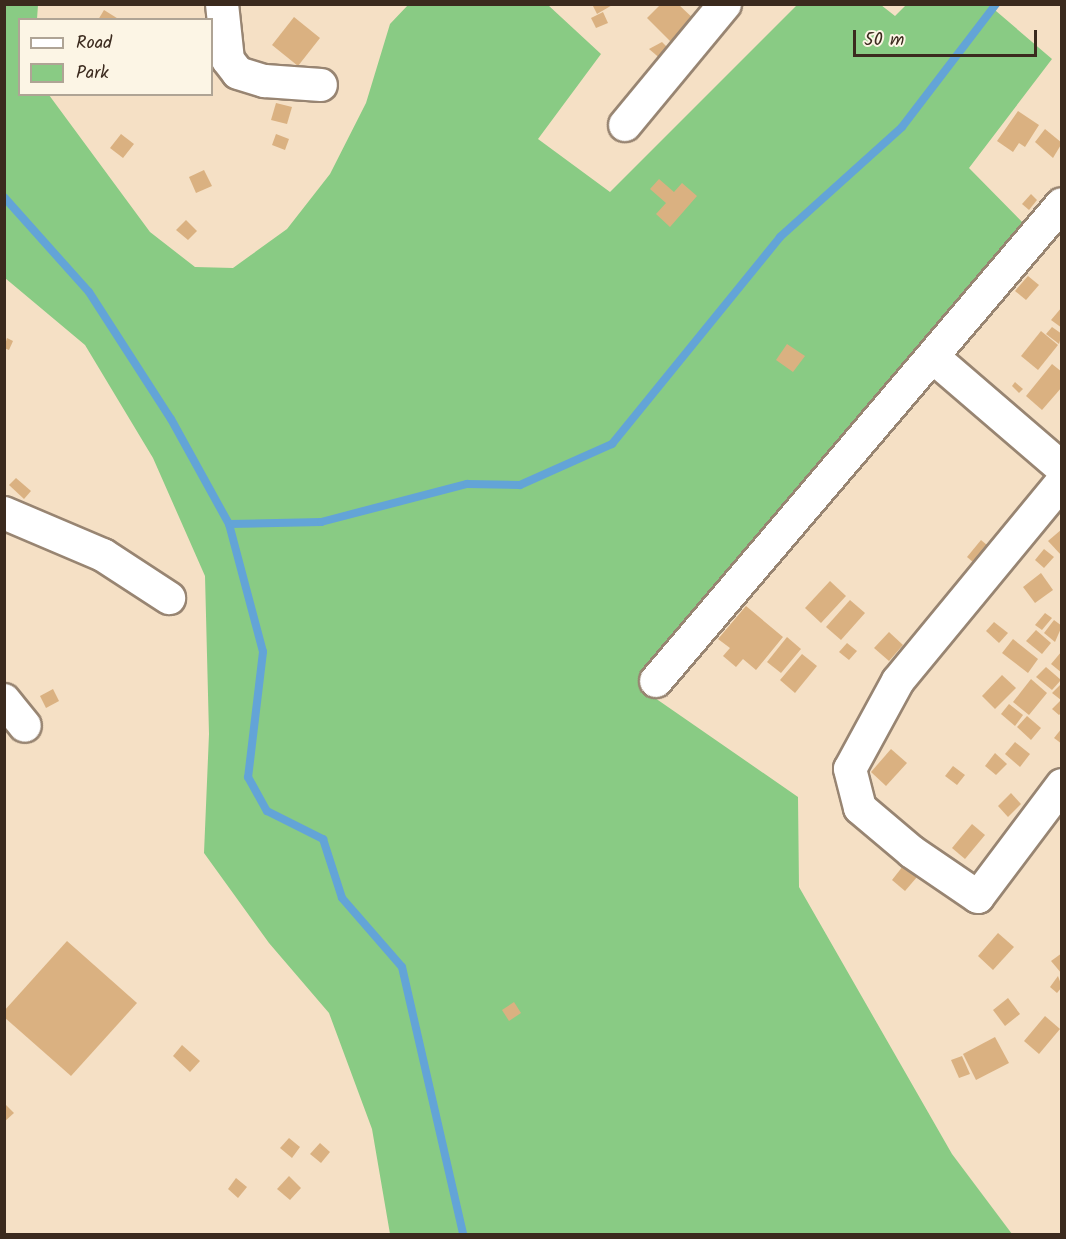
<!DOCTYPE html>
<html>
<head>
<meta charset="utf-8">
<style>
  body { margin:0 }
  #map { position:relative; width:1066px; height:1239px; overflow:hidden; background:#f5e0c5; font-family:Kalam,sans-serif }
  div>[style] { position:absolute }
  .green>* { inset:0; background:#89cb84 }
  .stream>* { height:8px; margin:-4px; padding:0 4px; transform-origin:4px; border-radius:4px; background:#63a4d7 }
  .building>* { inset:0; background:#dab181 }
  .roads { filter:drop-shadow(2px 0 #988572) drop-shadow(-2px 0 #988572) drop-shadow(0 2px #988572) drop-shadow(0 -2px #988572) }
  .minor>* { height:32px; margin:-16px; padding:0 16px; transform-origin:16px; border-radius:16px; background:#fff }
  span { translate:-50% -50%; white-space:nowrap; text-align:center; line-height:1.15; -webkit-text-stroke:5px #fcf5e5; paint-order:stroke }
  .frame { position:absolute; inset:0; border:6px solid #3b2a1e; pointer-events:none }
  .legend { position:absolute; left:18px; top:18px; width:195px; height:78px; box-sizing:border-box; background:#fcf5e5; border:2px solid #afa495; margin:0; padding:8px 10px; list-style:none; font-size:18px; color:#3b2a1e }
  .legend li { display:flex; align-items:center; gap:12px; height:30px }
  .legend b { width:30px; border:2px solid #afa495 }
  .scale { position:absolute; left:853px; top:30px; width:184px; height:27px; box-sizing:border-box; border:3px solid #3b2a1e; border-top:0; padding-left:8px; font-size:18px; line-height:21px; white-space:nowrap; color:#3b2a1e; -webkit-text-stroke:4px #fcf5e5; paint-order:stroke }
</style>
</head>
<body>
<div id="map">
  <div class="green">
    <div style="clip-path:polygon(4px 5px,38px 5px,37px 19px,20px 20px,20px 94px,49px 95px,150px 232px,195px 267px,233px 268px,287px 229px,330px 174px,366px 103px,390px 24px,408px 5px,548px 5px,601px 54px,538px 139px,610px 192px,797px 5px,881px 5px,895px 16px,906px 5px,989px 5px,1052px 59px,969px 168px,1036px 236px,642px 689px,798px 797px,799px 887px,952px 1154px,1012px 1234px,390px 1234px,372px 1129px,329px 1013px,269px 943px,204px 853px,209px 734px,205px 576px,153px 458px,85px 345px,5px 278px)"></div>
  </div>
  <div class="stream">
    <div style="left:4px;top:197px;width:127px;rotate:48.2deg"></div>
    <div style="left:89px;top:292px;width:151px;rotate:57.2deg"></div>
    <div style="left:171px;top:419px;width:120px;rotate:61.1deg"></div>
    <div style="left:229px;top:524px;width:132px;rotate:75.1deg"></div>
    <div style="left:263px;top:652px;width:126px;rotate:96.8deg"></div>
    <div style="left:248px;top:777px;width:39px;rotate:61deg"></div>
    <div style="left:267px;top:811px;width:63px;rotate:26.6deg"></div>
    <div style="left:323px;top:839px;width:62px;rotate:72.1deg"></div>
    <div style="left:342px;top:898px;width:91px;rotate:49deg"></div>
    <div style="left:402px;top:967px;width:274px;rotate:77.1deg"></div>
    <div style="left:229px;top:524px;width:92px;rotate:-1.2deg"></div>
    <div style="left:321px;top:522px;width:151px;rotate:-14.6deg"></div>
    <div style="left:467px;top:484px;width:53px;rotate:1.1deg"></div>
    <div style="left:520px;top:485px;width:101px;rotate:-24deg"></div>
    <div style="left:612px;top:444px;width:267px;rotate:-50.9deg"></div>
    <div style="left:780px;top:237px;width:164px;rotate:-42deg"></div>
    <div style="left:902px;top:127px;width:155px;rotate:-52.6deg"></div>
  </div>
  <div class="building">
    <div style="clip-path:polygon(614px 4px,597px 14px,593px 6px,595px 4px)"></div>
    <div style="clip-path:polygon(661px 4px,678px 4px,697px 22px,674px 45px,647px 18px)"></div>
    <div style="clip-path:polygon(104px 10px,120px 20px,98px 20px)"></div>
    <div style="clip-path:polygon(603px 12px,608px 23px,596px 28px,591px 18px)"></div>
    <div style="clip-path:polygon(294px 17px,320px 38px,298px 66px,272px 45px)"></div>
    <div style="clip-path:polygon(662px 42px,670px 50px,662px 60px,649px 49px)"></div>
    <div style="clip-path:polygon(276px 103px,292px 107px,287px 124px,271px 120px)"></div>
    <div style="clip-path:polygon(1018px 111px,1039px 125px,1025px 147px,1019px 143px,1013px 152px,997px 141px)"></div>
    <div style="clip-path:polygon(1045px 129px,1062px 143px,1053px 158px,1035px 142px)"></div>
    <div style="clip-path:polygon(121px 134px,134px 144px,123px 158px,110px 148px)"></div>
    <div style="clip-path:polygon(276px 134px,289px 139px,285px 150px,272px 145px)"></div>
    <div style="clip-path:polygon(204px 170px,212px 186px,196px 193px,189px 177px)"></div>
    <div style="clip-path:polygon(659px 179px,674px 192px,682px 183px,697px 196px,670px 227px,656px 214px,666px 203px,650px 189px)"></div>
    <div style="clip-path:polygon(1031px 194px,1037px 200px,1029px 210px,1022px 204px)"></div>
    <div style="clip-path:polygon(186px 220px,197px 231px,188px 240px,176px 230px)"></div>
    <div style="clip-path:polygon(1028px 276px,1039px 285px,1026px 300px,1015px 291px)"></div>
    <div style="clip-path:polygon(1062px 307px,1062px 328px,1051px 320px)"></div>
    <div style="clip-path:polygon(1052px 327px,1062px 334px,1059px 344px,1046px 334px)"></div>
    <div style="clip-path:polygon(1041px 331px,1058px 345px,1038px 370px,1021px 356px)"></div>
    <div style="clip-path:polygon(7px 338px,13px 341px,9px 350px,4px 348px)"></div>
    <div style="clip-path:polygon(787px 344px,805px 356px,793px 372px,776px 360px)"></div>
    <div style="clip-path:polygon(1052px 364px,1062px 372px,1062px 387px,1042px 410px,1026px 396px)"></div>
    <div style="clip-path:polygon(1015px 382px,1023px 389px,1019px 393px,1012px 386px)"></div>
    <div style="clip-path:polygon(16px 478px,31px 491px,24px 499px,9px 485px)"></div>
    <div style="clip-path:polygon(1062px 529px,1062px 556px,1048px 541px)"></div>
    <div style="clip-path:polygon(981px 540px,994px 551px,980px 568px,967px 557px)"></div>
    <div style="clip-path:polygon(1044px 549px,1054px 557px,1044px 568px,1035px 560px)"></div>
    <div style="clip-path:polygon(1041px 573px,1053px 590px,1035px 603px,1023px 587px)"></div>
    <div style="clip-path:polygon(830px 581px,846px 596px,821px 623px,805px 608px)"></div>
    <div style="clip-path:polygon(850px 600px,865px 613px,841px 640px,826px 627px)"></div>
    <div style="clip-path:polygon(746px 606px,783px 637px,756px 670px,743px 659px,736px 667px,723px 656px,730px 648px,718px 639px)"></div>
    <div style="clip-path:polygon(1045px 613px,1052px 618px,1042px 630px,1035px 625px)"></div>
    <div style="clip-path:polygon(1054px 620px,1062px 626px,1055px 642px,1044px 633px)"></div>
    <div style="clip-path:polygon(994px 622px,1008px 633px,999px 643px,986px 631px)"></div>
    <div style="clip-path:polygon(1036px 630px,1051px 643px,1042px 654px,1026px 641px)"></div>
    <div style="clip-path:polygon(889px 632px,903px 645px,889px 661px,874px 648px)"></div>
    <div style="clip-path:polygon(787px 637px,801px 649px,781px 673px,767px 662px)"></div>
    <div style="clip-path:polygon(1013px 639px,1038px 659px,1028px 673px,1002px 653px)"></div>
    <div style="clip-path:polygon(847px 643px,857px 651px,849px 660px,839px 652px)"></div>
    <div style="clip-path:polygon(1062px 651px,1062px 673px,1051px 664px)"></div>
    <div style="clip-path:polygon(802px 654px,817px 666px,795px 693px,780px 680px)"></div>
    <div style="clip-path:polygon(1046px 667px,1061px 680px,1052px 690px,1036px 677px)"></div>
    <div style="clip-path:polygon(1002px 675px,1016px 688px,995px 709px,982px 696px)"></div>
    <div style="clip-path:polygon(1031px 679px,1047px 693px,1029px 715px,1013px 702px)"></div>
    <div style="clip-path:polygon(1062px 683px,1062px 712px,1059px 715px,1052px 709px,1061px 700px,1052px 693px)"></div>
    <div style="clip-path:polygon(53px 689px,59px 701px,46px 708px,40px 696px)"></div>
    <div style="clip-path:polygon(1009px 704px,1023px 715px,1015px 726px,1001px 714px)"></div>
    <div style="clip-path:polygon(1027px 716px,1041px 728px,1031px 740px,1017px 727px)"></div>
    <div style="clip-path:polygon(1062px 728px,1062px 744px,1054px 738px)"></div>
    <div style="clip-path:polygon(1015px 742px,1030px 754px,1020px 767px,1005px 754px)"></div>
    <div style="clip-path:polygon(891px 749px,907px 763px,886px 786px,871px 772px)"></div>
    <div style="clip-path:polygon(995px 753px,1007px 764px,996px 775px,985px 766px)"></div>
    <div style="clip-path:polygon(953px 766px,965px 775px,957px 785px,945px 776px)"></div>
    <div style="clip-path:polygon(1011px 793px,1021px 804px,1008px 817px,998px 806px)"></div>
    <div style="clip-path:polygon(972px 824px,985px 835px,965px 859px,952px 848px)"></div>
    <div style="clip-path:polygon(903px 866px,917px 877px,905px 891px,892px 880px)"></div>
    <div style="clip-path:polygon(998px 933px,1014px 947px,993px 970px,978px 956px)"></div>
    <div style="clip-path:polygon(67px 941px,137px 1003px,71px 1076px,4px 1017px,4px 1011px)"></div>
    <div style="clip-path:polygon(1062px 953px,1062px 974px,1051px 961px)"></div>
    <div style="clip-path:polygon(1058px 976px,1062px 987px,1057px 993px,1050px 987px)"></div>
    <div style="clip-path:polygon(1008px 998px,1020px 1014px,1005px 1026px,993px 1010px)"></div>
    <div style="clip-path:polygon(514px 1002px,521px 1013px,509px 1021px,502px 1010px)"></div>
    <div style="clip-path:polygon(1045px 1016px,1060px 1029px,1039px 1054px,1024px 1041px)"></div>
    <div style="clip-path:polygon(995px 1037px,1009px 1063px,976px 1080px,963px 1054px)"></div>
    <div style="clip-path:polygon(182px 1045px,200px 1061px,190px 1072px,173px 1056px)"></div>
    <div style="clip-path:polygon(962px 1056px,970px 1074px,959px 1078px,951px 1060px)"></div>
    <div style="clip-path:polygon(4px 1103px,14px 1113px,4px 1122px)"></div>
    <div style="clip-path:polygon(289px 1138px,300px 1147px,292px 1158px,280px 1148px)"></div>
    <div style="clip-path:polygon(320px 1143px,330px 1152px,321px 1163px,310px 1154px)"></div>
    <div style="clip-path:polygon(289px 1176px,301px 1188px,290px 1200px,277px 1189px)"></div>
    <div style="clip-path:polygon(236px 1178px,247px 1187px,238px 1198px,228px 1189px)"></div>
  </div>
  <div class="roads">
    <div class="minor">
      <div style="left:222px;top:4px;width:56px;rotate:83.9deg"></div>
      <div style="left:228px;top:60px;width:16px;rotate:52deg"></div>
      <div style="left:238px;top:73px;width:28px;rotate:17deg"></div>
      <div style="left:265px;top:81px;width:56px;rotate:4.1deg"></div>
      <div style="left:625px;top:125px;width:157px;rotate:-50.4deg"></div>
      <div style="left:933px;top:357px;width:170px;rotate:40.7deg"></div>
      <div style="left:1062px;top:482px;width:258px;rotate:129.5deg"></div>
      <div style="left:898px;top:681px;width:100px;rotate:118.6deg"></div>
      <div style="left:850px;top:769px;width:40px;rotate:75.6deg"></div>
      <div style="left:860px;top:808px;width:68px;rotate:40.2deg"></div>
      <div style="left:912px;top:852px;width:80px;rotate:34.3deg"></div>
      <div style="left:978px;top:897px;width:140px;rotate:-53.1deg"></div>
      <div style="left:4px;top:513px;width:108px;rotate:23deg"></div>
      <div style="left:103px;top:555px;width:79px;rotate:33.1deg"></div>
      <div style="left:656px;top:681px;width:626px;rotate:-49.6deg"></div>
      <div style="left:4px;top:700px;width:33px;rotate:51deg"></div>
    </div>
  </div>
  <div class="frame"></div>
  <ul class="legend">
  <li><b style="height:8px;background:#fff"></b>Road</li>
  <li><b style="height:16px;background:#89cb84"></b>Park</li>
  </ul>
  <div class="scale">50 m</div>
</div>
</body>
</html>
